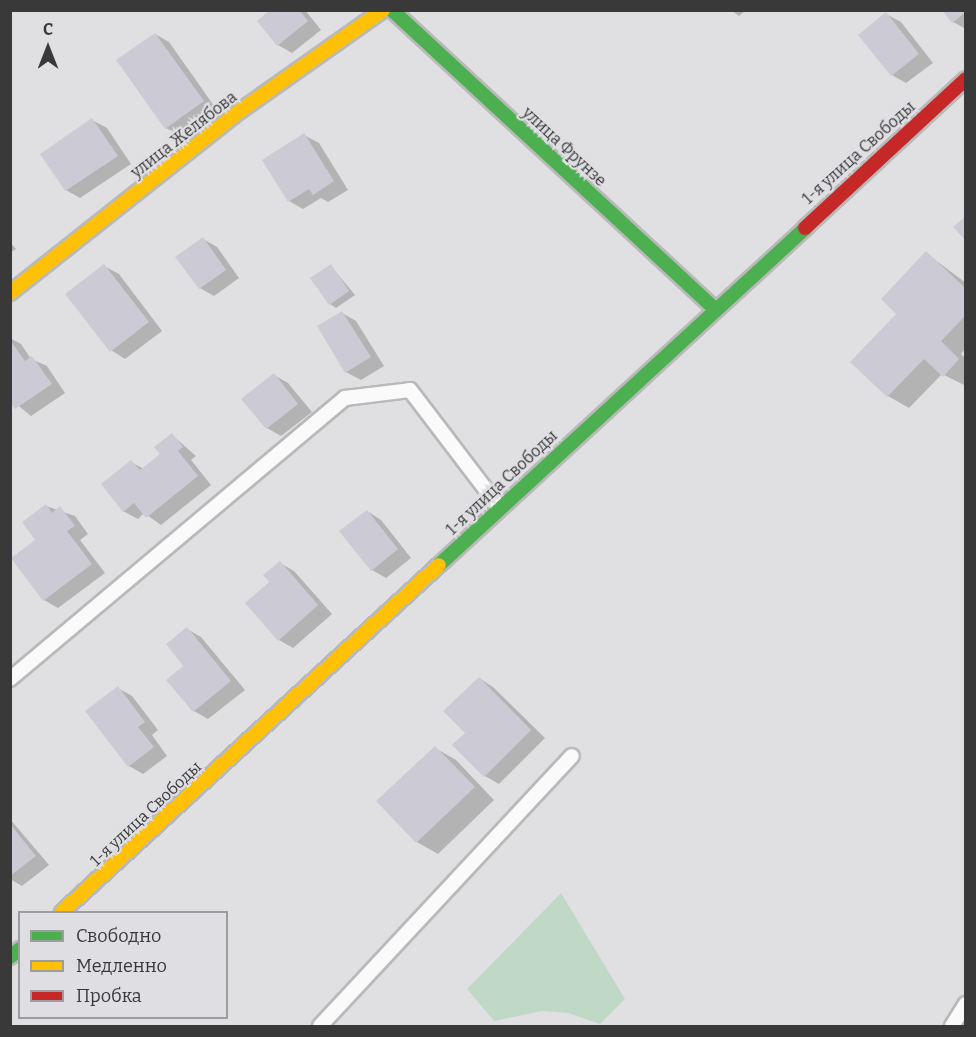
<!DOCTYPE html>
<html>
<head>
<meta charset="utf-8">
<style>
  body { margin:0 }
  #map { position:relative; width:976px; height:1037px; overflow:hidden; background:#e0e0e2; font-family:Bitter,serif }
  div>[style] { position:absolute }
  .green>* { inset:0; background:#c0d9c6 }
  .shadow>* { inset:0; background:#0003 }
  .building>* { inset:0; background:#cccbd5 }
  .roads { filter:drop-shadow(2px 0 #b9b9ba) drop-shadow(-2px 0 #b9b9ba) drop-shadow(0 2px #b9b9ba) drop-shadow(0 -2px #b9b9ba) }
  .lane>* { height:14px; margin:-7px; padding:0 7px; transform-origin:7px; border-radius:7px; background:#fafafb }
  .fast>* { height:14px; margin:-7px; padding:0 7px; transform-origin:7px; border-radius:7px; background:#4caf50 }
  .slow>* { height:14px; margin:-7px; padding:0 7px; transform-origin:7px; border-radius:7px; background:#ffc107 }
  .jam>* { height:14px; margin:-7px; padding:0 7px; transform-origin:7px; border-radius:7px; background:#c62828 }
  span { translate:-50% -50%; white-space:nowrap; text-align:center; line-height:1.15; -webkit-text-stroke:4.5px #dfdfe3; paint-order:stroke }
  .street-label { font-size:16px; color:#39393a }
  .frame { position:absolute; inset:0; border:12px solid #39393a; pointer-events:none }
  .legend { position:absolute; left:18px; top:911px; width:210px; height:108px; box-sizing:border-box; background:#dfdfe3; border:2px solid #9d9d9f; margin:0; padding:8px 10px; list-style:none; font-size:18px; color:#39393a }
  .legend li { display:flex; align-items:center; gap:12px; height:30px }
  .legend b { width:30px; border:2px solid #9d9d9f }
  .north { position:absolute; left:18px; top:18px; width:60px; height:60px; -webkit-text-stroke:4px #dfdfe3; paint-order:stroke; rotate:0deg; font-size:16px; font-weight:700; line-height:24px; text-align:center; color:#39393a }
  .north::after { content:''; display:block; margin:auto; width:21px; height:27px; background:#39393a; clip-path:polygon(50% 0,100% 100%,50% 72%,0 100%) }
</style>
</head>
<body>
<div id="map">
  <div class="green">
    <div style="clip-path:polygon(561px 893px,625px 999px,600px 1024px,568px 1013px,542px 1011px,494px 1021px,467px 989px)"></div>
  </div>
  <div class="shadow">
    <div style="clip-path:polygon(272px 10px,305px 10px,321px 30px,292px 53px,278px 45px,259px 21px)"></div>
    <div style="clip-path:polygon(731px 10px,746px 10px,739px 16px)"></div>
    <div style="clip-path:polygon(966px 10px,966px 29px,953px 22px)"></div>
    <div style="clip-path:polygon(886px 14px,901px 22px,933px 63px,906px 83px,892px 75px,860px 35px)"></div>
    <div style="clip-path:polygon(155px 34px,169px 42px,217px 110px,180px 136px,166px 128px)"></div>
    <div style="clip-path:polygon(92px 120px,107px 128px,131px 164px,80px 198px,66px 190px)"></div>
    <div style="clip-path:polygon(304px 135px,319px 143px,348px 190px,328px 202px,321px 198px,303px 209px,289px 201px)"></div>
    <div style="clip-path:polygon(203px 239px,217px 247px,239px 278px,214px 296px,200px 288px)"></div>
    <div style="clip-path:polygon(10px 242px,16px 249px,10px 253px)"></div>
    <div style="clip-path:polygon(926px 253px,966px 283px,966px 348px,961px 354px,966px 359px,966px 386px,942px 374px,909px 408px,888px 396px,852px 362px,899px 314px)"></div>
    <div style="clip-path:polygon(104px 266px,119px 274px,162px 331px,125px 359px,111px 350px)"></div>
    <div style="clip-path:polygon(331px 266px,355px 295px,336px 308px,330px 304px)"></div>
    <div style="clip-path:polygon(342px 313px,356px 321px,384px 366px,361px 380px,346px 372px)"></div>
    <div style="clip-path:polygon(10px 338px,21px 344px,31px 359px,47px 366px,65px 393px,31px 416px,10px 399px)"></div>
    <div style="clip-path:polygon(274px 375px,288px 383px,312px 412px,281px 436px,267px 428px)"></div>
    <div style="clip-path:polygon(172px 435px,196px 456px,191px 460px,211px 485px,161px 525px,144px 513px,138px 519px,123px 511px,131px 462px,144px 469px,162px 454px)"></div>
    <div style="clip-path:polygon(46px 506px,75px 516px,88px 534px,80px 540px,105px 573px,58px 608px,44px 600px,37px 540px)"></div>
    <div style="clip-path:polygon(367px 511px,381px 520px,411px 558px,386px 578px,372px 570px)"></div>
    <div style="clip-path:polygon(280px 563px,294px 571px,332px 614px,293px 648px,279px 640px,271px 582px)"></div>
    <div style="clip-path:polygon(187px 629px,201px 637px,245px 690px,208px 719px,194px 711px,168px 680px,185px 667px)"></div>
    <div style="clip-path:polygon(479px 678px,493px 687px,545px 738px,499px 784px,485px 776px,467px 733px)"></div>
    <div style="clip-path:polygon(118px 688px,132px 696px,158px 730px,152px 735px,167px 756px,143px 774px,129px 766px)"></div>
    <div style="clip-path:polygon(435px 748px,456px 760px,494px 800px,438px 854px,417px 842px)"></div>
    <div style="clip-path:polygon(10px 819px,49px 865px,22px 886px,10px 879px)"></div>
  </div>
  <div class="building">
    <div style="clip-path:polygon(270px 10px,299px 10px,308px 21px,277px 46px,257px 21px)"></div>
    <div style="clip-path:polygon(942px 10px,966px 10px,966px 12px,952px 23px)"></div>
    <div style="clip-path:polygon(886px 12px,919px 54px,891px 76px,858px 35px)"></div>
    <div style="clip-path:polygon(155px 33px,204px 101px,165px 129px,116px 60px)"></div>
    <div style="clip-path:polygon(92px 118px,118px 156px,65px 191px,40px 154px)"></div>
    <div style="clip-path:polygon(304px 133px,334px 181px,313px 195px,309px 189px,288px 202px,262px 160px)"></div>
    <div style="clip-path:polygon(966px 216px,966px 241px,953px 227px)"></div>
    <div style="clip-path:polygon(203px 237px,226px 270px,199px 289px,175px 257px)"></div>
    <div style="clip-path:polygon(926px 251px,966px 289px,966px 315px,941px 341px,959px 359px,943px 377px,924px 359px,887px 397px,850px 362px,896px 314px,881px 299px)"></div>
    <div style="clip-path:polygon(104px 264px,149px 322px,110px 352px,65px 294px)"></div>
    <div style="clip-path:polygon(331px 264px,349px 291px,329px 305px,310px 278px)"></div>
    <div style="clip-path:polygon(342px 311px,371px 357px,345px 373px,317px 326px)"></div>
    <div style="clip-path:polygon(10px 340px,25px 361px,32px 356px,52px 384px,15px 409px,10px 402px)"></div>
    <div style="clip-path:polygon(274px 373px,298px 404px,266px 429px,241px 399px)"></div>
    <div style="clip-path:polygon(172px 433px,183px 447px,178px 451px,198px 476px,146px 518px,134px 503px,123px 512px,101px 484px,131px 460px,140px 470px,160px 454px,154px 447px)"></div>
    <div style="clip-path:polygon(46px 504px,52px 513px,60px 506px,75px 526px,67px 531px,92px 564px,43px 601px,11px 558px,35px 540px,22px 522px)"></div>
    <div style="clip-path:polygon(367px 510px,398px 549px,371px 571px,339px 531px)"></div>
    <div style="clip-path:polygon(280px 561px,318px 605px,278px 641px,245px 603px,269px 582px,263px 575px)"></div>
    <div style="clip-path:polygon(187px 627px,231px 681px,193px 712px,166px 680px,183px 666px,166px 644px)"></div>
    <div style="clip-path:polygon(479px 677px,531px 730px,484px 777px,452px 745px,465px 733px,443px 711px)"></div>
    <div style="clip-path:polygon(118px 686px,145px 722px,138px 727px,154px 747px,128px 767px,85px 711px)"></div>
    <div style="clip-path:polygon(435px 746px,475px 787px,416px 843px,376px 801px)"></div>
    <div style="clip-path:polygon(10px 824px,36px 856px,10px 876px)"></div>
  </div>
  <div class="roads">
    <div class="lane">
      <div style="left:10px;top:679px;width:437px;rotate:-40deg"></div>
      <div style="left:345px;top:398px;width:65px;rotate:-7deg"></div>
      <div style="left:410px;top:390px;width:148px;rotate:52.7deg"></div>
      <div style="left:320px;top:1026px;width:369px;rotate:-47deg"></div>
      <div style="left:952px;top:1026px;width:26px;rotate:-58deg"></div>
    </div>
    <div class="fast">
      <div style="left:392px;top:10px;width:439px;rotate:42.8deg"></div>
      <div style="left:439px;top:565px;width:498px;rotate:-42.6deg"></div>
      <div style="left:10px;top:957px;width:13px;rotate:-39deg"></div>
    </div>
    <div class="slow">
      <div style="left:10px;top:293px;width:293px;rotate:-38.4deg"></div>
      <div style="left:240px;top:111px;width:175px;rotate:-35.2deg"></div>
      <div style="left:62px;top:912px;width:512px;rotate:-42.63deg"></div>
    </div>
    <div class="jam">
      <div style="left:805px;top:228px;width:219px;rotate:-42.8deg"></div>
    </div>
  </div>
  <div class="street-label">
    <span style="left:184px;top:135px;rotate:-38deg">улица Желябова</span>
    <span style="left:564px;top:147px;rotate:43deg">улица Фрунзе</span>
    <span style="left:859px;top:153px;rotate:-42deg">1-я улица Свободы</span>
    <span style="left:502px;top:483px;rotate:-43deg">1-я улица Свободы</span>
    <span style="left:146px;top:814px;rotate:-43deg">1-я улица Свободы</span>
  </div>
  <div class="frame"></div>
  <ul class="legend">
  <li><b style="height:8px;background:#4caf50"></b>Свободно</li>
  <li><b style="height:8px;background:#ffc107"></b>Медленно</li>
  <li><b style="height:8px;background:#c62828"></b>Пробка</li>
  </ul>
  <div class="north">С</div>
</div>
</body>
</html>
